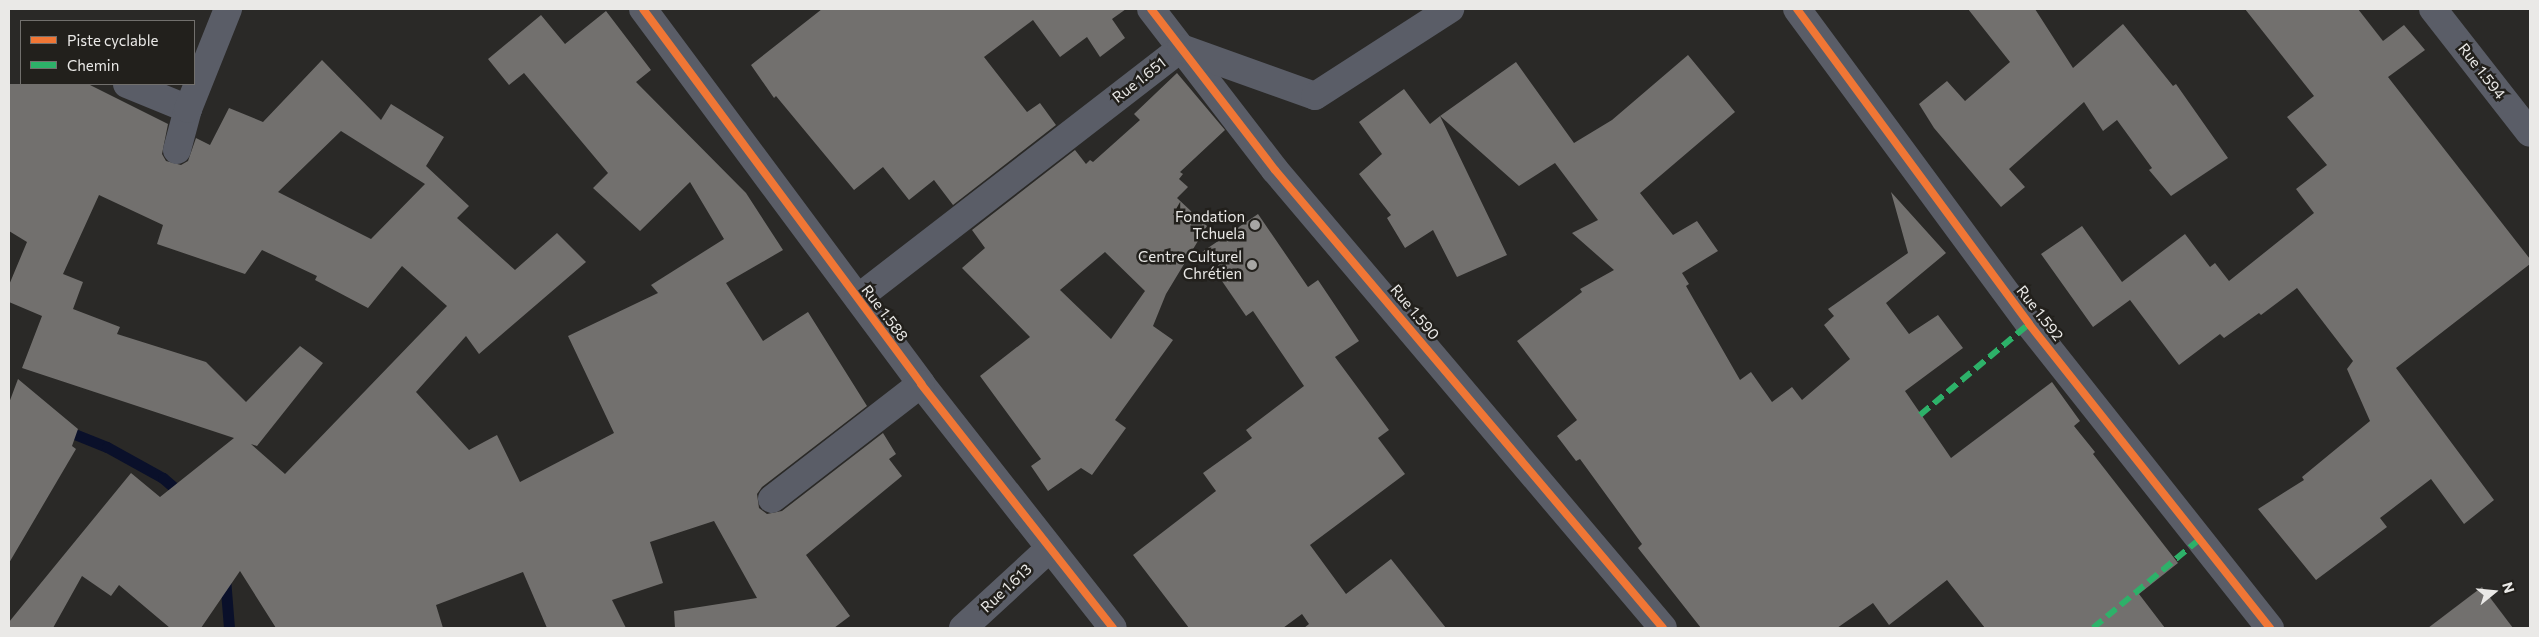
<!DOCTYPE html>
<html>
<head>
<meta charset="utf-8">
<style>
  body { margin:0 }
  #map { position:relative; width:2539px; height:637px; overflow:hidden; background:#2a2927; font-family:Commissioner,sans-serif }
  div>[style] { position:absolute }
  .stream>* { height:11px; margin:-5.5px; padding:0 5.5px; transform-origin:5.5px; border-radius:5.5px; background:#0a102a }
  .building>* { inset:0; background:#72706e }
  .minor>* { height:28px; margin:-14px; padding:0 14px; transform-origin:14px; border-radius:14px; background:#5a5d67 }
  .quiet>* { height:6px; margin-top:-3px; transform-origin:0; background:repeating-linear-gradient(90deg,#2db169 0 12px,transparent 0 18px) }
  .cycleway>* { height:8px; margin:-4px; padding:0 4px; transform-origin:4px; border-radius:4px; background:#f07635 }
  .dots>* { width:14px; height:14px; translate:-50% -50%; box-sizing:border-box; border:2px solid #22201c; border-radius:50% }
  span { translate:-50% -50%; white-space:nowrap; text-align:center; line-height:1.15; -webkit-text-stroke:5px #22201c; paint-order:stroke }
  .street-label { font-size:15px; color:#eae9e7 }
  .poi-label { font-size:15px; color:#eae9e7 }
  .right { translate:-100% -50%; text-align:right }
  .frame { position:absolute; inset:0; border:10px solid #eae9e7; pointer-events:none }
  .legend { position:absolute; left:20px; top:20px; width:175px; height:65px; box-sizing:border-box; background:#22201c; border:1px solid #72706d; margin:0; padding:6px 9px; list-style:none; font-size:15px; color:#eae9e7 }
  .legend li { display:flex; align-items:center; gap:10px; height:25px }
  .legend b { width:25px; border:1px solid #72706d }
  .north { position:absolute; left:2469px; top:567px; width:50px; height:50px; -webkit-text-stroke:4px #22201c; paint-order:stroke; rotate:73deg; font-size:14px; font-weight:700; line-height:20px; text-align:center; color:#eae9e7 }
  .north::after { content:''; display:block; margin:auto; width:18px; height:22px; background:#eae9e7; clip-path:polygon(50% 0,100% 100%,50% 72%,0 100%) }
</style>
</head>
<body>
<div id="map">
  <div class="stream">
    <div style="left:62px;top:429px;width:48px;rotate:21.8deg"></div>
    <div style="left:107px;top:447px;width:64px;rotate:29deg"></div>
    <div style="left:163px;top:478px;width:29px;rotate:41deg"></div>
    <div style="left:225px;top:578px;width:50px;rotate:85.4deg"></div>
  </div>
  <div class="building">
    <div style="clip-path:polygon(822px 9px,1126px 9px,1112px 19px,1125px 38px,1100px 57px,1087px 37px,1060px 57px,1033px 20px,984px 57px,1027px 112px,1040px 103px,1056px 125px,953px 205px,934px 180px,909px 200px,883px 167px,854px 190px,776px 96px,774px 98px,751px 65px)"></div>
    <div style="clip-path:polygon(1968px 9px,2035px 9px,2073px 68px,2123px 24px,2173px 86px,2176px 84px,2228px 158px,2171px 196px,2149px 170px,2152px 168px,2117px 120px,2103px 131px,2084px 102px,2009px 169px,2025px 187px,2001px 207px,1934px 128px,1919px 104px,1947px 81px,1965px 101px,2010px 62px)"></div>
    <div style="clip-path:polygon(2245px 9px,2358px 9px,2383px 41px,2404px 25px,2425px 50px,2388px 77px,2530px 259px,2530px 264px,2396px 368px,2494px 500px,2464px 524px,2431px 479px,2380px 518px,2387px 527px,2316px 580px,2258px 509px,2304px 480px,2302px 477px,2370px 421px,2347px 369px,2353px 361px,2297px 288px,2261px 315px,2259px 313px,2224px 338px,2220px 334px,2179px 365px,2130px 300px,2093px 327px,2041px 254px,2082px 226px,2122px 282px,2185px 234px,2210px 267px,2215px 263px,2229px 281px,2314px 213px,2296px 189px,2327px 165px,2287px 117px,2314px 96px)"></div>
    <div style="clip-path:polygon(evenodd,606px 11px,651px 70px,636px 82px,746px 193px,783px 250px,726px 283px,763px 341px,808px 312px,867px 406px,762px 487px,757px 494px,759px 508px,767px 514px,782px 511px,883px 433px,896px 454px,889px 459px,902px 476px,806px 555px,850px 616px,834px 628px,675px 628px,674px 611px,757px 598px,714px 521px,650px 542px,663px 583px,612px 600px,626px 628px,547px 628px,523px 572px,436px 605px,443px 628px,276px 628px,240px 571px,201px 628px,170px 628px,119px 585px,111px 596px,82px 576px,53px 628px,9px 628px,9px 622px,131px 473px,160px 497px,234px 438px,22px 368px,42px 316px,9px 302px,9px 285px,27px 242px,9px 231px,9px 84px,88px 84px,168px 124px,162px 154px,166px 161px,181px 165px,188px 161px,196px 138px,210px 145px,229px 108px,263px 122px,322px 60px,381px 120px,391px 104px,444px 137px,426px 166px,469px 206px,457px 218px,515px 270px,557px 233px,586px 262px,479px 354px,466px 336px,416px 392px,469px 450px,497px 435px,520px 482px,614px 433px,568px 336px,658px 293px,651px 285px,724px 239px,690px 182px,640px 231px,593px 188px,608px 173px,524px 73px,509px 85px,488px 59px,541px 15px,565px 44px,606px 11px,341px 131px,425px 184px,371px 239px,278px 192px,341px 131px,606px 11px,99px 195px,163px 225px,157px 244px,245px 274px,262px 250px,317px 276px,315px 280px,368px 308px,402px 266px,447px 306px,285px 474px,251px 444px,257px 446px,323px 363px,300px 346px,246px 402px,206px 362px,117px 334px,120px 327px,73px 309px,83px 282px,63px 274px,99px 195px)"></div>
    <div style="clip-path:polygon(1688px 55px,1735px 112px,1640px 193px,1673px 235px,1697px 221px,1718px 251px,1682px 273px,1689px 284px,1686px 286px,1740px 380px,1751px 372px,1772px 402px,1792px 387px,1802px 400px,1850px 359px,1824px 325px,1834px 316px,1828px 309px,1908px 253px,1891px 192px,1946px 253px,1886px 303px,1909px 334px,1938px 315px,1963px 348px,1905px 391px,1951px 458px,2052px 382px,2080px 421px,2074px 426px,2095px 452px,2093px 454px,2178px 563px,2139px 594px,2165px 628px,1985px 628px,1947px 580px,1889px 625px,1873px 603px,1837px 628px,1701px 628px,1638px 548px,1642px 544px,1580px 459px,1576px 461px,1557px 436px,1577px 420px,1517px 341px,1582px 292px,1580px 289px,1614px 270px,1572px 233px,1598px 220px,1555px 163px,1519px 186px,1440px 116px,1516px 62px,1574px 143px,1612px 120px)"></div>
    <div style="clip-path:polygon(evenodd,1177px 73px,1225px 130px,1180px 172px,1183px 174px,1179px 179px,1188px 187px,1177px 198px,1207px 226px,1166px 294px,1153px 326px,1173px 340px,1115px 420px,1126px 428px,1092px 475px,1081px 468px,1048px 491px,1031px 466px,1041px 459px,980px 376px,1030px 337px,962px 268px,985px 248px,972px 230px,1075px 150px,1086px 164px,1090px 160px,1093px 162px,1140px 120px,1134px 114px,1177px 73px,1105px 252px,1145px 291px,1111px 339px,1060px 290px,1105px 252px)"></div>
    <div style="clip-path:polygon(1404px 89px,1430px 124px,1440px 116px,1507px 255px,1457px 277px,1433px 230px,1405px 248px,1387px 218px,1391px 215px,1359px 174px,1382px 154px,1359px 122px)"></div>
    <div style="clip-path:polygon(1258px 214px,1308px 287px,1318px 280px,1359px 341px,1335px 357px,1389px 430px,1378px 438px,1405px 474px,1310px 545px,1346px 594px,1391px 559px,1446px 628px,1304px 628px,1309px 624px,1302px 614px,1283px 628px,1189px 628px,1133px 555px,1216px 491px,1203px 473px,1252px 438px,1246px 430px,1304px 386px,1253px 311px,1246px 316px,1202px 252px)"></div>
    <div style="clip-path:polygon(18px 379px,78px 429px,72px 446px,76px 449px,9px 563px,9px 403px)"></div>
    <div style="clip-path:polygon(2482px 587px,2513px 628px,2428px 628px)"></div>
  </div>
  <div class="minor">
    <div style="left:643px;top:9px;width:467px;rotate:53.4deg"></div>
    <div style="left:921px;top:384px;width:310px;rotate:51.8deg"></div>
    <div style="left:1151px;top:9px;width:203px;rotate:52.4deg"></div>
    <div style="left:1275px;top:170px;width:600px;rotate:49.73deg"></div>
    <div style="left:1797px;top:9px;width:391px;rotate:53.6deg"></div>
    <div style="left:2029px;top:324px;width:388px;rotate:51.6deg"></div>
    <div style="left:2433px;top:9px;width:157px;rotate:52deg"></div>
    <div style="left:127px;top:84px;width:66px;rotate:22.3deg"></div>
    <div style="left:177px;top:150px;width:42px;rotate:-75deg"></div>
    <div style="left:188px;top:109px;width:108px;rotate:-68.2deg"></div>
    <div style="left:858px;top:298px;width:408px;rotate:-37.7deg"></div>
    <div style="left:1181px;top:48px;width:142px;rotate:19.7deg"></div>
    <div style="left:1315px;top:96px;width:161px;rotate:-32.8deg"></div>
    <div style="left:772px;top:499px;width:188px;rotate:-37.7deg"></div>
    <div style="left:963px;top:628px;width:118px;rotate:-42.6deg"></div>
  </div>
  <div class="quiet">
    <div style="left:1920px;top:415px;width:142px;rotate:-39.9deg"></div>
    <div style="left:2093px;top:628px;width:141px;rotate:-39.8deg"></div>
  </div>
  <div class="cycleway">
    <div style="left:643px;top:9px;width:467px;rotate:53.4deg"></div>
    <div style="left:921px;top:384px;width:310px;rotate:51.8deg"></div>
    <div style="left:1151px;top:9px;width:203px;rotate:52.4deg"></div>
    <div style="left:1275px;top:170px;width:600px;rotate:49.73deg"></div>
    <div style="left:1797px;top:9px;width:391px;rotate:53.6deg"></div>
    <div style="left:2029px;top:324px;width:388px;rotate:51.6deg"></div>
  </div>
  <div class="dots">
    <div style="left:1255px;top:225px;background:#a7a6a4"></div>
    <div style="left:1252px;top:265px;background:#a7a6a4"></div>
  </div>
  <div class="street-label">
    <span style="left:2482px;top:71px;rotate:52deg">Rue 1.594</span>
    <span style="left:1139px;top:80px;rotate:-38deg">Rue 1.651</span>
    <span style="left:1415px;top:312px;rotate:50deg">Rue 1.590</span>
    <span style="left:885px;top:313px;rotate:53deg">Rue 1.588</span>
    <span style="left:2040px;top:313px;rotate:52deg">Rue 1.592</span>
    <span style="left:1006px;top:588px;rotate:-43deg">Rue 1.613</span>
  </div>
  <div class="poi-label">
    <span class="right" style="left:1245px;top:225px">Fondation<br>Tchuela</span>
    <span class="right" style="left:1242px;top:265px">Centre Culturel<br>Chrétien</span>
  </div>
  <div class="frame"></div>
  <ul class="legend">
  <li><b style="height:6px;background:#f07635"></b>Piste cyclable</li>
  <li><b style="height:6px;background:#2db169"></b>Chemin</li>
  </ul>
  <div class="north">N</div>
</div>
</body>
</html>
